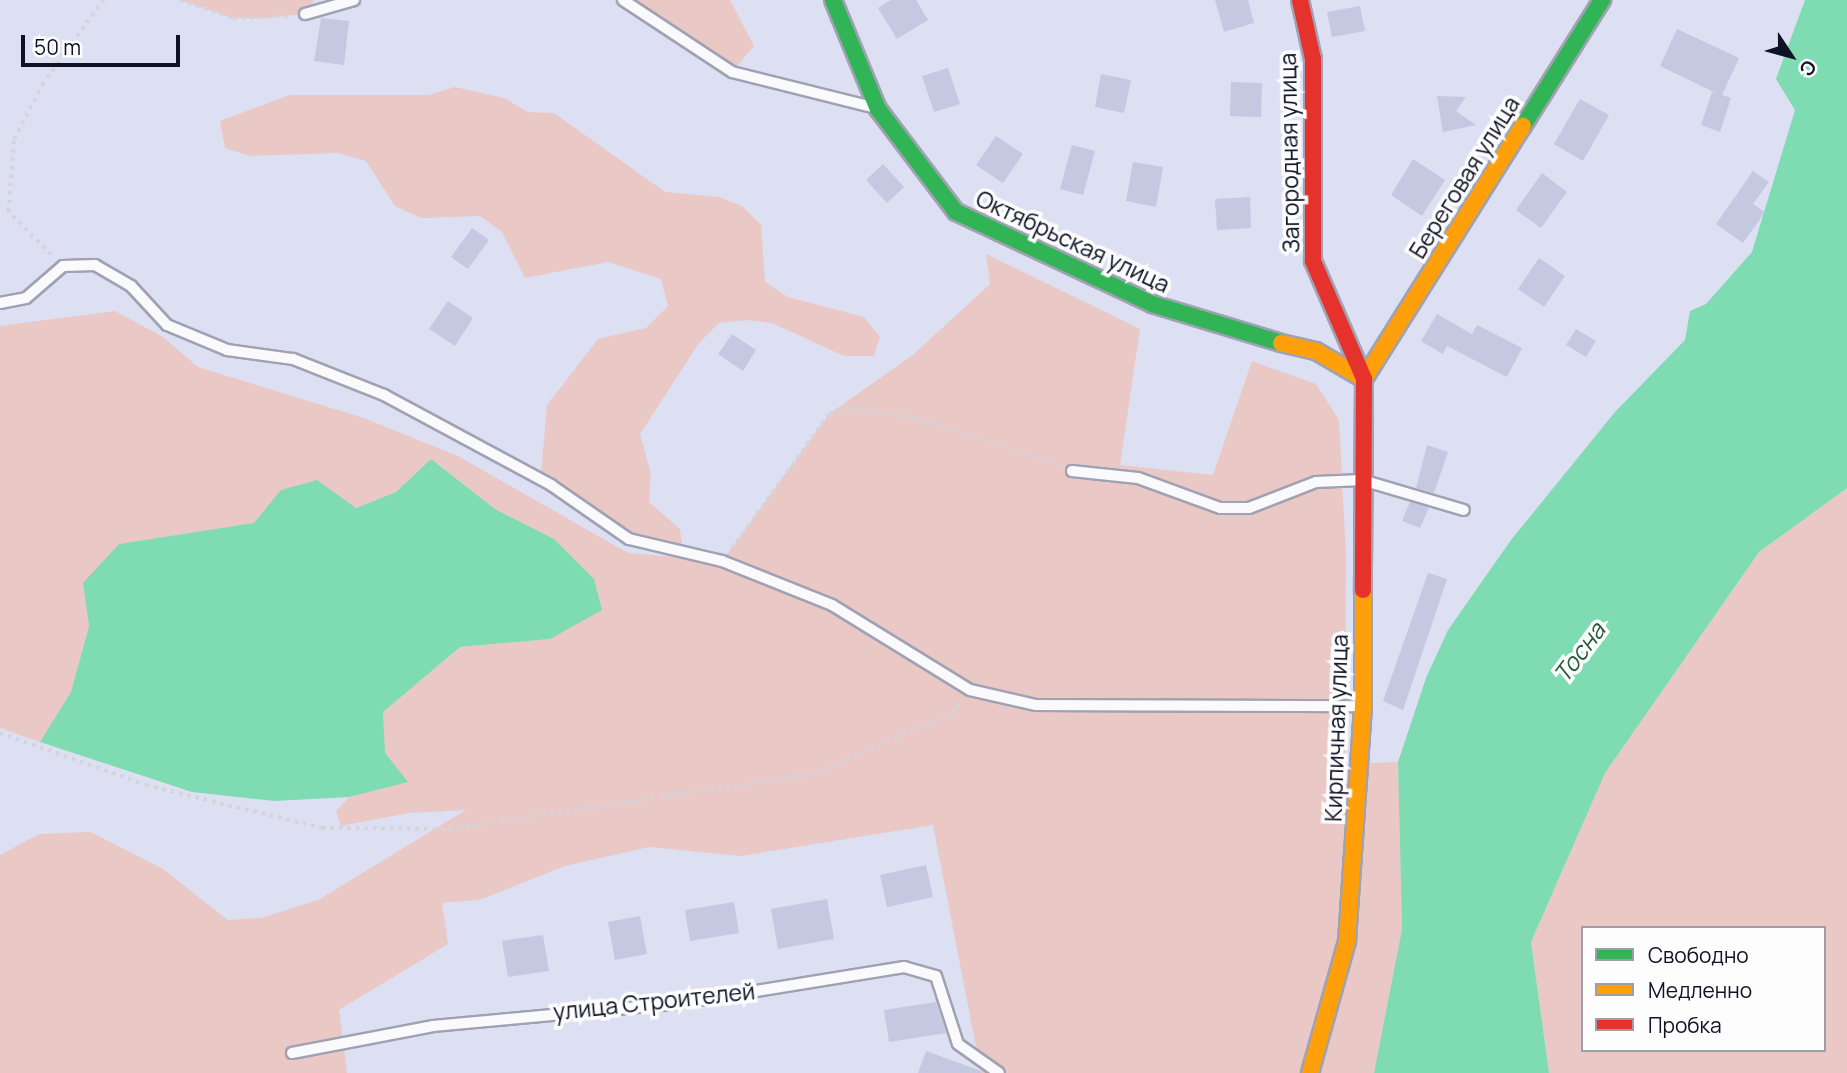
<!DOCTYPE html>
<html>
<head>
<meta charset="utf-8">
<style>
  body { margin:0 }
  #map { position:relative; width:1847px; height:1073px; overflow:hidden; background:#dde0f2; font-family:Manrope,sans-serif }
  div>[style] { position:absolute }
  .green>* { inset:0; background:#e9c8c6 }
  .water>* { inset:0; background:#7fdbb1 }
  .building>* { inset:0; background:#c4c8e0 }
  .path>* { height:3.5px; margin-top:-1.75px; transform-origin:0; background:repeating-linear-gradient(90deg,#d4d5db 0 3.5px,transparent 0 8.5px) }
  .roads { filter:drop-shadow(2px 0 #a0a2b3) drop-shadow(-2px 0 #a0a2b3) drop-shadow(0 2px #a0a2b3) drop-shadow(0 -2px #a0a2b3) }
  .lane>* { height:10px; margin:-5px; padding:0 5px; transform-origin:5px; border-radius:5px; background:#fafafd }
  .fast>* { height:16px; margin:-8px; padding:0 8px; transform-origin:8px; border-radius:8px; background:#30b455 }
  .slow>* { height:16px; margin:-8px; padding:0 8px; transform-origin:8px; border-radius:8px; background:#ff9f0a }
  .jam>* { height:16px; margin:-8px; padding:0 8px; transform-origin:8px; border-radius:8px; background:#e5322d }
  span { translate:-50% -50%; white-space:nowrap; text-align:center; line-height:1.15; -webkit-text-stroke:7px #fdfdfd; paint-order:stroke }
  .street-label { font-size:23px; color:#0f1124 }
  .water-label { font-size:24px; color:#26593d; font-style:italic }
  .legend { position:absolute; left:1581px; top:926px; width:245px; height:126px; box-sizing:border-box; background:#fdfdfd; border:2px solid #9e9fa6; margin:0; padding:9px 12px; list-style:none; font-size:21px; color:#0f1124 }
  .legend li { display:flex; align-items:center; gap:14px; height:35px }
  .legend b { width:35px; border:2px solid #9e9fa6 }
  .north { position:absolute; left:1756px; top:21px; width:70px; height:70px; -webkit-text-stroke:5px #fdfdfd; paint-order:stroke; rotate:126deg; font-size:19px; font-weight:700; line-height:28px; text-align:center; color:#0f1124 }
  .north::after { content:''; display:block; margin:auto; width:24px; height:32px; background:#0f1124; clip-path:polygon(50% 0,100% 100%,50% 72%,0 100%) }
  .scale { position:absolute; left:21px; top:35px; width:159px; height:32px; box-sizing:border-box; border:4px solid #0f1124; border-top:0; padding-left:9px; font-size:21px; line-height:24px; white-space:nowrap; color:#0f1124; -webkit-text-stroke:5px #fdfdfd; paint-order:stroke }
</style>
</head>
<body>
<div id="map">
  <div class="green">
    <div style="clip-path:polygon(180px 0,314px 0,305px 14px,265px 18px,233px 18px)"></div>
    <div style="clip-path:polygon(624px 0,730px 0,754px 46px,732px 72px)"></div>
    <div style="clip-path:polygon(455px 87px,504px 98px,528px 112px,554px 113px,665px 192px,719px 197px,742px 206px,761px 225px,765px 282px,788px 297px,864px 317px,880px 337px,874px 356px,844px 356px,772px 323px,746px 320px,719px 323px,699px 343px,640px 434px,651px 474px,649px 502px,680px 529px,683px 552px,636px 534px,541px 474px,547px 405px,598px 339px,646px 328px,668px 306px,661px 279px,608px 262px,525px 278px,502px 232px,480px 216px,421px 218px,395px 206px,366px 161px,338px 153px,250px 156px,225px 148px,220px 121px,289px 95px,429px 95px)"></div>
    <div style="clip-path:polygon(986px 254px,1140px 329px,1120px 465px,1213px 475px,1252px 361px,1316px 384px,1339px 420px,1346px 557px,1345px 764px,1398px 762px,1402px 929px,1374px 1073px,981px 1073px,933px 825px,741px 856px,649px 847px,565px 866px,479px 900px,442px 903px,448px 944px,339px 1010px,347px 1073px,0 1073px,0 855px,39px 834px,91px 832px,163px 869px,228px 920px,261px 918px,318px 900px,466px 810px,409px 813px,341px 826px,336px 811px,349px 797px,407px 782px,384px 753px,383px 712px,460px 647px,550px 639px,554px 539px,495px 509px,431px 459px,396px 492px,356px 508px,281px 491px,255px 523px,119px 544px,84px 583px,89px 626px,71px 692px,40px 742px,0 728px,0 326px,115px 311px,163px 337px,198px 367px,364px 418px,458px 456px,628px 553px,722px 561px,829px 414px,914px 354px,990px 284px)"></div>
    <div style="clip-path:polygon(evenodd,1847px 488px,1847px 1073px,1549px 1073px,1531px 942px,1605px 773px,1759px 552px,1847px 488px,1583px 928px,1824px 928px,1824px 1050px,1583px 1050px,1583px 928px)"></div>
  </div>
  <div class="water">
    <div style="clip-path:polygon(1805px 0,1847px 0,1847px 488px,1759px 552px,1605px 773px,1531px 942px,1549px 1073px,1374px 1073px,1402px 929px,1398px 762px,1426px 678px,1448px 630px,1511px 540px,1615px 412px,1685px 340px,1690px 311px,1706px 304px,1752px 252px,1795px 110px,1776px 79px)"></div>
    <div style="clip-path:polygon(431px 459px,495px 509px,554px 539px,594px 579px,602px 610px,550px 639px,460px 647px,383px 712px,385px 753px,408px 782px,349px 797px,274px 801px,192px 792px,40px 742px,71px 692px,89px 626px,83px 583px,119px 544px,254px 523px,281px 490px,317px 480px,356px 508px,396px 492px)"></div>
  </div>
  <div class="building">
    <div style="clip-path:polygon(891px 0,916px 0,928px 20px,897px 39px,878px 8px)"></div>
    <div style="clip-path:polygon(1215px 0,1248px 0,1254px 23px,1224px 32px)"></div>
    <div style="clip-path:polygon(1360px 6px,1365px 31px,1332px 37px,1327px 12px)"></div>
    <div style="clip-path:polygon(321px 18px,349px 21px,344px 65px,314px 61px)"></div>
    <div style="clip-path:polygon(1677px 29px,1739px 58px,1722px 95px,1731px 98px,1720px 132px,1701px 125px,1712px 92px,1718px 94px,1660px 66px)"></div>
    <div style="clip-path:polygon(948px 68px,960px 104px,934px 112px,922px 76px)"></div>
    <div style="clip-path:polygon(1101px 74px,1131px 80px,1124px 113px,1095px 107px)"></div>
    <div style="clip-path:polygon(1231px 82px,1262px 83px,1261px 117px,1230px 116px)"></div>
    <div style="clip-path:polygon(1437px 96px,1466px 97px,1456px 111px,1476px 125px,1443px 132px)"></div>
    <div style="clip-path:polygon(1580px 99px,1609px 115px,1583px 161px,1554px 144px)"></div>
    <div style="clip-path:polygon(996px 136px,1023px 154px,1003px 183px,976px 165px)"></div>
    <div style="clip-path:polygon(1072px 145px,1095px 151px,1083px 195px,1060px 189px)"></div>
    <div style="clip-path:polygon(1413px 159px,1445px 180px,1422px 216px,1391px 195px)"></div>
    <div style="clip-path:polygon(1133px 162px,1163px 167px,1156px 207px,1126px 201px)"></div>
    <div style="clip-path:polygon(883px 164px,904px 187px,887px 203px,866px 180px)"></div>
    <div style="clip-path:polygon(1753px 171px,1769px 182px,1753px 204px,1765px 212px,1743px 243px,1716px 224px)"></div>
    <div style="clip-path:polygon(1542px 173px,1567px 192px,1541px 228px,1516px 210px)"></div>
    <div style="clip-path:polygon(1250px 197px,1251px 228px,1217px 230px,1215px 199px)"></div>
    <div style="clip-path:polygon(472px 228px,489px 240px,468px 269px,451px 257px)"></div>
    <div style="clip-path:polygon(1539px 258px,1565px 276px,1544px 307px,1518px 289px)"></div>
    <div style="clip-path:polygon(448px 301px,473px 318px,455px 346px,429px 329px)"></div>
    <div style="clip-path:polygon(1437px 314px,1472px 334px,1477px 325px,1522px 348px,1507px 377px,1447px 346px,1443px 354px,1421px 341px)"></div>
    <div style="clip-path:polygon(1576px 329px,1596px 341px,1586px 357px,1566px 345px)"></div>
    <div style="clip-path:polygon(732px 334px,756px 350px,743px 371px,718px 354px)"></div>
    <div style="clip-path:polygon(1427px 445px,1448px 452px,1434px 493px,1416px 488px)"></div>
    <div style="clip-path:polygon(1410px 502px,1429px 508px,1420px 528px,1402px 521px)"></div>
    <div style="clip-path:polygon(1428px 573px,1447px 579px,1403px 710px,1383px 701px)"></div>
    <div style="clip-path:polygon(926px 865px,933px 897px,887px 907px,880px 875px)"></div>
    <div style="clip-path:polygon(827px 899px,834px 939px,778px 949px,771px 909px)"></div>
    <div style="clip-path:polygon(734px 902px,739px 933px,690px 941px,685px 910px)"></div>
    <div style="clip-path:polygon(640px 916px,647px 954px,615px 960px,608px 922px)"></div>
    <div style="clip-path:polygon(543px 935px,549px 971px,508px 977px,502px 941px)"></div>
    <div style="clip-path:polygon(936px 1002px,946px 1033px,889px 1042px,884px 1010px)"></div>
    <div style="clip-path:polygon(926px 1051px,981px 1071px,981px 1073px,918px 1073px)"></div>
  </div>
  <div class="path">
    <div style="left:180px;top:0;width:56px;rotate:18.8deg"></div>
    <div style="left:233px;top:18px;width:56px;rotate:-2deg"></div>
    <div style="left:51px;top:255px;width:61px;rotate:-135deg"></div>
    <div style="left:8px;top:212px;width:73px;rotate:-85.3deg"></div>
    <div style="left:14px;top:139px;width:61px;rotate:-62.6deg"></div>
    <div style="left:42px;top:85px;width:105px;rotate:-54.3deg"></div>
    <div style="left:732px;top:548px;width:165px;rotate:-54.1deg"></div>
    <div style="left:829px;top:414px;width:19px;rotate:-16deg"></div>
    <div style="left:847px;top:409px;width:65px;rotate:7deg"></div>
    <div style="left:912px;top:417px;width:155px;rotate:18.1deg"></div>
    <div style="left:0;top:733px;width:155px;rotate:19.6deg"></div>
    <div style="left:146px;top:785px;width:181px;rotate:13.7deg"></div>
    <div style="left:322px;top:828px;width:127px;rotate:0.5deg"></div>
    <div style="left:449px;top:829px;width:363px;rotate:-8.6deg"></div>
    <div style="left:808px;top:775px;width:156px;rotate:-23deg"></div>
    <div style="left:952px;top:714px;width:14px;rotate:-54deg"></div>
  </div>
  <div class="roads">
    <div class="lane">
      <div style="left:623px;top:0;width:131px;rotate:33.4deg"></div>
      <div style="left:732px;top:72px;width:144px;rotate:14deg"></div>
      <div style="left:305px;top:14px;width:51px;rotate:-15.9deg"></div>
      <div style="left:0;top:303px;width:26px;rotate:-11deg"></div>
      <div style="left:26px;top:298px;width:49px;rotate:-40.9deg"></div>
      <div style="left:63px;top:266px;width:32px;rotate:-2deg"></div>
      <div style="left:95px;top:265px;width:42px;rotate:30.3deg"></div>
      <div style="left:131px;top:286px;width:53px;rotate:47.3deg"></div>
      <div style="left:167px;top:325px;width:65px;rotate:22.6deg"></div>
      <div style="left:227px;top:350px;width:67px;rotate:7.8deg"></div>
      <div style="left:293px;top:359px;width:98px;rotate:21.6deg"></div>
      <div style="left:384px;top:395px;width:190px;rotate:28.3deg"></div>
      <div style="left:551px;top:485px;width:95px;rotate:34.7deg"></div>
      <div style="left:629px;top:539px;width:96px;rotate:13.3deg"></div>
      <div style="left:722px;top:561px;width:118px;rotate:21.8deg"></div>
      <div style="left:832px;top:605px;width:162px;rotate:31.6deg"></div>
      <div style="left:970px;top:690px;width:68px;rotate:12.8deg"></div>
      <div style="left:1036px;top:705px;width:324px;rotate:0.2deg"></div>
      <div style="left:1072px;top:471px;width:66px;rotate:6.1deg"></div>
      <div style="left:1138px;top:478px;width:87px;rotate:20.1deg"></div>
      <div style="left:1220px;top:508px;width:29px"></div>
      <div style="left:1249px;top:508px;width:72px;rotate:-21.2deg"></div>
      <div style="left:1316px;top:482px;width:46px;rotate:-2.5deg"></div>
      <div style="left:1362px;top:480px;width:106px;rotate:16.4deg"></div>
      <div style="left:292px;top:1053px;width:144px;rotate:-10.8deg"></div>
      <div style="left:433px;top:1026px;width:250px;rotate:-5.3deg"></div>
      <div style="left:682px;top:1003px;width:225px;rotate:-9.2deg"></div>
      <div style="left:904px;top:967px;width:33px;rotate:16deg"></div>
      <div style="left:936px;top:976px;width:71px;rotate:72.1deg"></div>
      <div style="left:958px;top:1044px;width:50px;rotate:35.3deg"></div>
    </div>
    <div class="fast">
      <div style="left:833px;top:0;width:118px;rotate:67.6deg"></div>
      <div style="left:878px;top:109px;width:129px;rotate:52.9deg"></div>
      <div style="left:956px;top:212px;width:217px;rotate:25.1deg"></div>
      <div style="left:1152px;top:304px;width:135px;rotate:16.8deg"></div>
      <div style="left:1523px;top:126px;width:149px;rotate:-57.9deg"></div>
    </div>
    <div class="slow">
      <div style="left:1281px;top:343px;width:36px;rotate:13deg"></div>
      <div style="left:1316px;top:351px;width:53px;rotate:30.4deg"></div>
      <div style="left:1364px;top:379px;width:299px;rotate:-57.9deg"></div>
      <div style="left:1310px;top:1073px;width:137px;rotate:-74.3deg"></div>
      <div style="left:1347px;top:941px;width:236px;rotate:-86.1deg"></div>
      <div style="left:1363px;top:706px;width:116px;rotate:-90deg"></div>
    </div>
    <div class="jam">
      <div style="left:1300px;top:0;width:60px;rotate:77.6deg"></div>
      <div style="left:1313px;top:59px;width:202px;rotate:90deg"></div>
      <div style="left:1313px;top:261px;width:129px;rotate:66.6deg"></div>
      <div style="left:1364px;top:379px;width:211px;rotate:90.3deg"></div>
    </div>
  </div>
  <div class="street-label">
    <span style="left:1289px;top:153px;rotate:-91deg">Загородная улица</span>
    <span style="left:1464px;top:177px;rotate:-58deg">Береговая улица</span>
    <span style="left:1073px;top:241px;rotate:25deg">Октябрьская улица</span>
    <span style="left:1336px;top:728px;rotate:-88deg">Кирпичная улица</span>
    <span style="left:654px;top:1001px;rotate:-6deg">улица Строителей</span>
  </div>
  <div class="water-label">
    <span style="left:1579px;top:652px;rotate:-53deg">Тосна</span>
  </div>
  <ul class="legend">
  <li><b style="height:9px;background:#30b455"></b>Свободно</li>
  <li><b style="height:9px;background:#ff9f0a"></b>Медленно</li>
  <li><b style="height:9px;background:#e5322d"></b>Пробка</li>
  </ul>
  <div class="north">С</div>
  <div class="scale">50 m</div>
</div>
</body>
</html>
